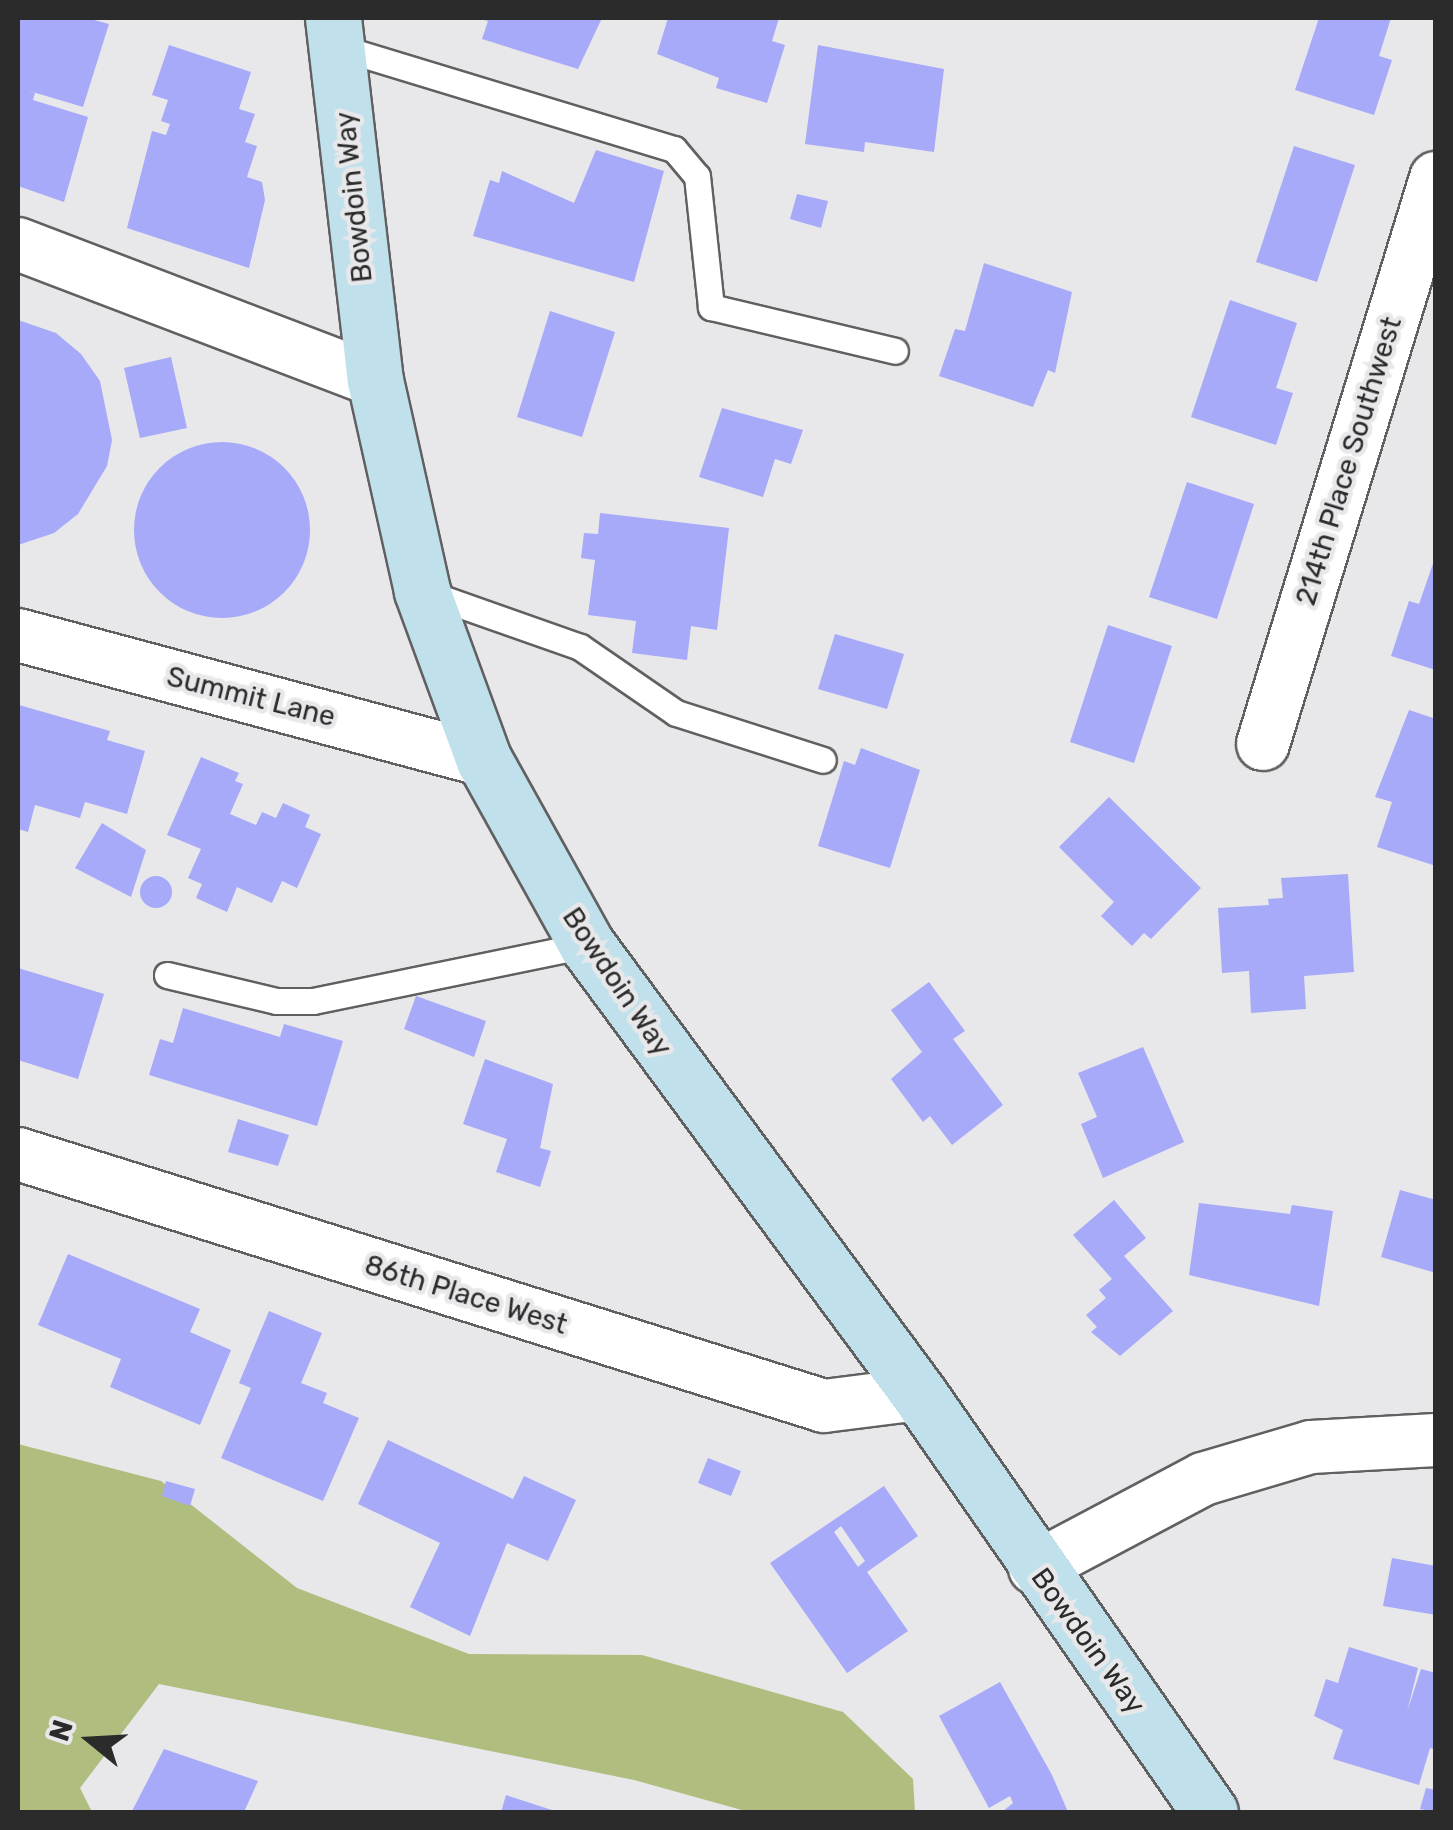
<!DOCTYPE html>
<html>
<head>
<meta charset="utf-8">
<style>
  body { margin:0 }
  #map { position:relative; width:1453px; height:1830px; overflow:hidden; background:#e8e8ea; font-family:Rubik,sans-serif }
  div>[style] { position:absolute }
  .green>* { inset:0; background:#afbd7f }
  .building>* { inset:0; background:#a7a9f9 }
  .round { border-radius:50% }
  .roads { filter:drop-shadow(2px 0 #606061) drop-shadow(-2px 0 #606061) drop-shadow(0 2px #606061) drop-shadow(0 -2px #606061) }
  .lane>* { height:25px; margin:-12.5px; padding:0 12.5px; transform-origin:12.5px; border-radius:12.5px; background:#fff }
  .street>* { height:52px; margin:-26px; padding:0 26px; transform-origin:26px; border-radius:26px; background:#fff }
  .secondary>* { height:55px; margin:-27.5px; padding:0 27.5px; transform-origin:27.5px; border-radius:27.5px; background:#c0e0eb }
  span { translate:-50% -50%; white-space:nowrap; text-align:center; line-height:1.15; -webkit-text-stroke:9px #e8e8ea; paint-order:stroke }
  .street-label { font-size:28px; color:#2b2b2c }
  .frame { position:absolute; inset:0; border:20px solid #2b2b2c; pointer-events:none }
  .north { position:absolute; left:40px; top:1690px; width:100px; height:100px; -webkit-text-stroke:8px #e8e8ea; paint-order:stroke; rotate:288deg; font-size:28px; font-weight:700; line-height:40px; text-align:center; color:#2b2b2c }
  .north::after { content:''; display:block; margin:auto; width:35px; height:45px; background:#2b2b2c; clip-path:polygon(50% 0,100% 100%,50% 72%,0 100%) }
</style>
</head>
<body>
<div id="map">
  <div class="green">
    <div style="clip-path:polygon(18px 1444px,161px 1481px,297px 1588px,469px 1654px,642px 1655px,843px 1712px,913px 1779px,915px 1812px,749px 1812px,634px 1780px,159px 1684px,80px 1788px,92px 1812px,18px 1812px)"></div>
  </div>
  <div class="building">
    <div style="clip-path:polygon(18px 18px,87px 18px,109px 24px,83px 107px,26px 90px,35px 93px,33px 100px,88px 117px,64px 202px,18px 186px)"></div>
    <div style="clip-path:polygon(668px 18px,779px 18px,772px 41px,785px 45px,767px 103px,716px 88px,719px 78px,657px 54px)"></div>
    <div style="clip-path:polygon(1319px 18px,1391px 18px,1379px 56px,1392px 60px,1374px 115px,1295px 90px)"></div>
    <div style="clip-path:polygon(480px 19px,480px 18px,602px 18px,578px 69px,482px 39px,488px 21px)"></div>
    <div style="clip-path:polygon(169px 45px,251px 72px,239px 109px,255px 114px,245px 142px,257px 146px,247px 177px,262px 182px,265px 200px,249px 268px,127px 228px,152px 131px,166px 135px,170px 124px,161px 121px,168px 100px,152px 95px)"></div>
    <div style="clip-path:polygon(818px 45px,944px 69px,934px 152px,865px 142px,864px 152px,805px 144px)"></div>
    <div style="clip-path:polygon(1294px 146px,1355px 165px,1317px 282px,1256px 262px)"></div>
    <div style="clip-path:polygon(596px 150px,664px 171px,634px 282px,473px 236px,490px 180px,499px 183px,502px 171px,574px 203px)"></div>
    <div style="clip-path:polygon(797px 194px,828px 201px,821px 228px,790px 219px)"></div>
    <div style="clip-path:polygon(984px 263px,1072px 292px,1055px 373px,1048px 370px,1033px 407px,939px 376px,955px 329px,965px 331px)"></div>
    <div style="clip-path:polygon(1230px 300px,1297px 323px,1276px 388px,1293px 393px,1276px 445px,1191px 417px)"></div>
    <div style="clip-path:polygon(550px 311px,615px 332px,582px 437px,517px 417px)"></div>
    <div style="clip-path:polygon(18px 320px,56px 333px,81px 354px,100px 381px,112px 440px,107px 466px,78px 514px,54px 533px,18px 545px)"></div>
    <div style="clip-path:polygon(171px 357px,187px 428px,140px 438px,124px 368px)"></div>
    <div style="clip-path:polygon(722px 408px,803px 430px,791px 464px,775px 459px,763px 497px,699px 477px)"></div>
    <div class="round" style="left:134px;top:442px;width:176px;height:176px"></div>
    <div style="clip-path:polygon(1187px 482px,1254px 504px,1217px 619px,1149px 597px)"></div>
    <div style="clip-path:polygon(600px 513px,729px 528px,717px 630px,691px 626px,687px 660px,632px 653px,636px 621px,588px 615px,595px 560px,581px 558px,584px 533px,598px 534px)"></div>
    <div style="clip-path:polygon(1436px 555px,1436px 670px,1391px 656px,1409px 601px,1419px 604px)"></div>
    <div style="clip-path:polygon(1108px 625px,1172px 646px,1134px 763px,1070px 742px)"></div>
    <div style="clip-path:polygon(835px 634px,904px 654px,887px 709px,818px 689px)"></div>
    <div style="clip-path:polygon(19px 705px,110px 731px,107px 740px,145px 751px,127px 814px,85px 802px,80px 818px,35px 805px,28px 832px,18px 829px)"></div>
    <div style="clip-path:polygon(1409px 710px,1436px 719px,1436px 866px,1377px 847px,1392px 802px,1375px 797px)"></div>
    <div style="clip-path:polygon(861px 748px,920px 770px,890px 868px,818px 846px,844px 761px,855px 765px)"></div>
    <div style="clip-path:polygon(201px 757px,239px 773px,235px 781px,243px 784px,230px 814px,256px 825px,262px 812px,276px 818px,283px 803px,310px 815px,305px 827px,321px 834px,297px 888px,282px 881px,272px 903px,237px 887px,227px 912px,196px 898px,202px 884px,188px 878px,201px 849px,167px 835px)"></div>
    <div style="clip-path:polygon(1109px 797px,1201px 888px,1151px 939px,1144px 933px,1132px 946px,1101px 916px,1114px 902px,1059px 847px)"></div>
    <div style="clip-path:polygon(102px 823px,146px 850px,131px 897px,75px 868px)"></div>
    <div style="clip-path:polygon(1348px 874px,1354px 972px,1304px 976px,1306px 1009px,1251px 1013px,1249px 971px,1222px 973px,1218px 908px,1269px 905px,1268px 899px,1283px 898px,1281px 878px)"></div>
    <div class="round" style="left:140px;top:876px;width:32px;height:32px"></div>
    <div style="clip-path:polygon(18px 968px,104px 994px,78px 1079px,18px 1060px)"></div>
    <div style="clip-path:polygon(929px 982px,965px 1031px,953px 1039px,1003px 1105px,952px 1145px,930px 1116px,923px 1122px,891px 1079px,922px 1052px,891px 1010px)"></div>
    <div style="clip-path:polygon(416px 996px,486px 1021px,474px 1057px,404px 1029px)"></div>
    <div style="clip-path:polygon(183px 1008px,280px 1037px,284px 1024px,343px 1041px,317px 1126px,149px 1075px,160px 1039px,173px 1043px)"></div>
    <div style="clip-path:polygon(1143px 1047px,1184px 1142px,1103px 1178px,1081px 1124px,1097px 1117px,1078px 1073px)"></div>
    <div style="clip-path:polygon(485px 1059px,553px 1084px,540px 1148px,551px 1151px,540px 1187px,496px 1172px,507px 1139px,463px 1124px)"></div>
    <div style="clip-path:polygon(238px 1119px,289px 1135px,278px 1166px,228px 1152px)"></div>
    <div style="clip-path:polygon(1400px 1190px,1436px 1200px,1436px 1273px,1381px 1257px)"></div>
    <div style="clip-path:polygon(1114px 1200px,1146px 1238px,1124px 1256px,1173px 1311px,1120px 1356px,1091px 1332px,1097px 1327px,1086px 1315px,1106px 1298px,1099px 1290px,1112px 1279px,1073px 1235px)"></div>
    <div style="clip-path:polygon(1199px 1203px,1290px 1214px,1292px 1205px,1333px 1211px,1319px 1306px,1189px 1275px)"></div>
    <div style="clip-path:polygon(68px 1254px,200px 1309px,190px 1332px,231px 1350px,200px 1425px,110px 1387px,121px 1359px,38px 1325px)"></div>
    <div style="clip-path:polygon(269px 1311px,322px 1333px,301px 1383px,327px 1393px,323px 1403px,359px 1418px,323px 1501px,221px 1458px,251px 1388px,239px 1383px)"></div>
    <div style="clip-path:polygon(388px 1440px,513px 1499px,524px 1476px,576px 1500px,548px 1561px,507px 1543px,470px 1636px,410px 1607px,440px 1543px,358px 1504px)"></div>
    <div style="clip-path:polygon(708px 1458px,741px 1471px,731px 1496px,698px 1483px)"></div>
    <div style="clip-path:polygon(166px 1481px,195px 1489px,190px 1506px,162px 1496px)"></div>
    <div style="clip-path:polygon(evenodd,884px 1486px,918px 1536px,867px 1572px,908px 1631px,847px 1673px,770px 1563px,884px 1486px,841px 1526px,865px 1561px,858px 1567px,834px 1532px,841px 1526px)"></div>
    <div style="clip-path:polygon(1392px 1558px,1436px 1566px,1436px 1615px,1383px 1606px)"></div>
    <div style="clip-path:polygon(1349px 1647px,1418px 1668px,1407px 1712px,1421px 1669px,1436px 1673px,1436px 1750px,1430px 1748px,1419px 1785px,1333px 1759px,1343px 1730px,1314px 1716px,1326px 1679px,1338px 1683px)"></div>
    <div style="clip-path:polygon(1000px 1682px,1052px 1775px,1068px 1812px,1002px 1812px,1013px 1803px,1010px 1796px,989px 1808px,939px 1716px)"></div>
    <div style="clip-path:polygon(164px 1749px,258px 1781px,244px 1812px,132px 1811px)"></div>
    <div style="clip-path:polygon(1426px 1788px,1436px 1790px,1436px 1812px,1420px 1809px)"></div>
    <div style="clip-path:polygon(506px 1795px,558px 1812px,501px 1812px)"></div>
  </div>
  <div class="roads">
    <div class="lane">
      <div style="left:338px;top:47px;width:351px;rotate:16.9deg"></div>
      <div style="left:674px;top:149px;width:35px;rotate:50deg"></div>
      <div style="left:697px;top:176px;width:132px;rotate:83.9deg"></div>
      <div style="left:711px;top:307px;width:189px;rotate:13.4deg"></div>
      <div style="left:427px;top:593px;width:162px;rotate:19.4deg"></div>
      <div style="left:580px;top:647px;width:116px;rotate:34.5deg"></div>
      <div style="left:676px;top:713px;width:154px;rotate:17.7deg"></div>
      <div style="left:167px;top:975px;width:112px;rotate:13.4deg"></div>
      <div style="left:276px;top:1001px;width:37px"></div>
      <div style="left:313px;top:1001px;width:280px;rotate:-11.6deg"></div>
    </div>
    <div class="street">
      <div style="left:18px;top:244px;width:382px;rotate:20.9deg"></div>
      <div style="left:18px;top:635px;width:482px;rotate:15deg"></div>
      <div style="left:1263px;top:744px;width:592px;rotate:-73deg"></div>
      <div style="left:18px;top:1154px;width:844px;rotate:17.36deg"></div>
      <div style="left:824px;top:1406px;width:96px;rotate:-7.2deg"></div>
      <div style="left:1035px;top:1568px;width:190px;rotate:-27.9deg"></div>
      <div style="left:1203px;top:1479px;width:113px;rotate:-16.5deg"></div>
      <div style="left:1311px;top:1447px;width:125px;rotate:-3.2deg"></div>
    </div>
    <div class="secondary">
      <div style="left:333px;top:18px;width:364px;rotate:83.4deg"></div>
      <div style="left:375px;top:380px;width:216px;rotate:77.4deg"></div>
      <div style="left:422px;top:591px;width:180px;rotate:69.9deg"></div>
      <div style="left:484px;top:760px;width:212px;rotate:60.9deg"></div>
      <div style="left:587px;top:945px;width:558px;rotate:53.52deg"></div>
      <div style="left:919px;top:1394px;width:509px;rotate:55.16deg"></div>
    </div>
  </div>
  <div class="street-label">
    <span style="left:354px;top:197px;rotate:-96deg">Bowdoin Way</span>
    <span style="left:1349px;top:461px;rotate:-73deg">214th Place Southwest</span>
    <span style="left:251px;top:697px;rotate:14deg">Summit Lane</span>
    <span style="left:617px;top:982px;rotate:56deg">Bowdoin Way</span>
    <span style="left:466px;top:1295px;rotate:17deg">86th Place West</span>
    <span style="left:1088px;top:1641px;rotate:54deg">Bowdoin Way</span>
  </div>
  <div class="frame"></div>
  <div class="north">N</div>
</div>
</body>
</html>
